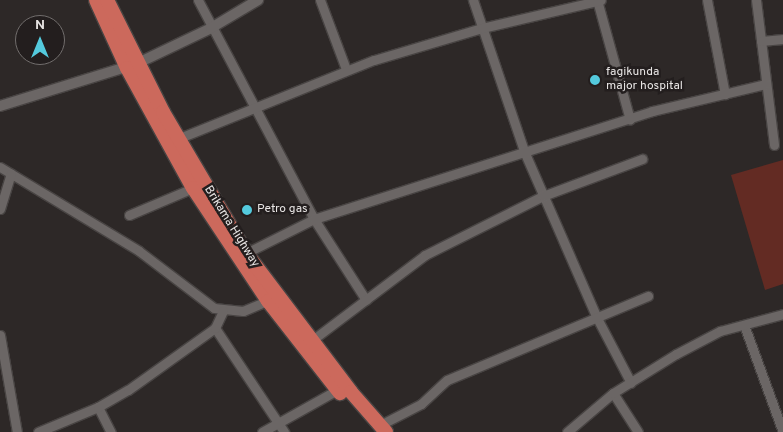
<!DOCTYPE html>
<html>
<head>
<meta charset="utf-8">
<style>
  body { margin:0 }
  #map { position:relative; width:783px; height:432px; overflow:hidden; background:#2d2827; font-family:Overpass,sans-serif }
  div>[style] { position:absolute }
  .green>* { inset:0; background:#632b23 }
  .roads { filter:drop-shadow(1px 0 #484443) drop-shadow(-1px 0 #484443) drop-shadow(0 1px #484443) drop-shadow(0 -1px #484443) }
  .minor>* { height:9px; margin:-4.5px; padding:0 4.5px; transform-origin:4.5px; border-radius:4.5px; background:#6b6665 }
  .tertiary>* { height:10px; margin:-5px; padding:0 5px; transform-origin:5px; border-radius:5px; background:#6b6665 }
  .trunk>* { height:14px; margin:-7px; padding:0 7px; transform-origin:7px; border-radius:7px; background:#cc695c }
  .dots>* { width:14px; height:14px; translate:-50% -50%; box-sizing:border-box; border:2px solid #231e1e; border-radius:50% }
  span { translate:-50% -50%; white-space:nowrap; text-align:center; line-height:1.15; -webkit-text-stroke:5px #231e1e; paint-order:stroke }
  .poi-label { font-size:12px; color:#e8e5e4 }
  .left { translate:0 -50%; text-align:left }
  .street-label { font-size:12px; color:#e8e5e4 }
  .north { position:absolute; left:15px; top:15px; width:50px; height:50px; box-sizing:border-box; background:#231e1e; border:1px solid #726e6d; border-radius:50%; rotate:0deg; font-size:14px; font-weight:700; line-height:20px; text-align:center; color:#e8e5e4 }
  .north::after { content:''; display:block; margin:auto; width:18px; height:22px; background:#54cadd; clip-path:polygon(50% 0,100% 100%,50% 72%,0 100%) }
</style>
</head>
<body>
<div id="map">
  <div class="green">
    <div style="clip-path:polygon(783px 160px,783px 284px,765px 290px,731px 175px)"></div>
  </div>
  <div class="roads">
    <div class="minor">
      <div style="left:198px;top:0;width:248px;rotate:62.1deg"></div>
      <div style="left:314px;top:219px;width:96px;rotate:57.3deg"></div>
      <div style="left:320px;top:0;width:74px;rotate:69.4deg"></div>
      <div style="left:473px;top:0;width:159px;rotate:71.3deg"></div>
      <div style="left:524px;top:151px;width:182px;rotate:66.4deg"></div>
      <div style="left:597px;top:318px;width:73px;rotate:62.4deg"></div>
      <div style="left:597px;top:0;width:124px;rotate:74.6deg"></div>
      <div style="left:707px;top:0;width:96px;rotate:79.2deg"></div>
      <div style="left:756px;top:0;width:146px;rotate:82.9deg"></div>
      <div style="left:761px;top:41px;width:22px;rotate:-5deg"></div>
      <div style="left:177px;top:139px;width:212px;rotate:-21.9deg"></div>
      <div style="left:374px;top:60px;width:113px;rotate:-16.5deg"></div>
      <div style="left:482px;top:28px;width:122px;rotate:-13.2deg"></div>
      <div style="left:0;top:167px;width:162px;rotate:31.1deg"></div>
      <div style="left:139px;top:251px;width:94px;rotate:37.2deg"></div>
      <div style="left:214px;top:308px;width:29px;rotate:6deg"></div>
      <div style="left:243px;top:311px;width:30px;rotate:-23deg"></div>
      <div style="left:0;top:209px;width:37px;rotate:-73deg"></div>
      <div style="left:129px;top:215px;width:69px;rotate:-22.9deg"></div>
      <div style="left:246px;top:253px;width:76px;rotate:-26.6deg"></div>
      <div style="left:314px;top:219px;width:355px;rotate:-17.7deg"></div>
      <div style="left:652px;top:111px;width:116px;rotate:-13.4deg"></div>
      <div style="left:744px;top:325px;width:114px;rotate:70deg"></div>
      <div style="left:215px;top:328px;width:125px;rotate:56.4deg"></div>
      <div style="left:0;top:335px;width:98px;rotate:80.1deg"></div>
      <div style="left:311px;top:341px;width:143px;rotate:-37deg"></div>
      <div style="left:425px;top:255px;width:132px;rotate:-26.6deg"></div>
      <div style="left:543px;top:196px;width:106px;rotate:-20.5deg"></div>
      <div style="left:613px;top:393px;width:46px;rotate:57.3deg"></div>
      <div style="left:98px;top:407px;width:28px;rotate:63deg"></div>
      <div style="left:380px;top:425px;width:46px;rotate:-27.1deg"></div>
      <div style="left:421px;top:404px;width:35px;rotate:-43deg"></div>
      <div style="left:447px;top:380px;width:218px;rotate:-22.7deg"></div>
      <div style="left:38px;top:432px;width:65px;rotate:-22.6deg"></div>
      <div style="left:98px;top:407px;width:34px;rotate:-30deg"></div>
      <div style="left:128px;top:390px;width:107px;rotate:-35.5deg"></div>
      <div style="left:215px;top:328px;width:19px;rotate:-65deg"></div>
      <div style="left:262px;top:432px;width:86px;rotate:-29.2deg"></div>
      <div style="left:567px;top:432px;width:60px;rotate:-40.3deg"></div>
      <div style="left:613px;top:393px;width:74px;rotate:-31.8deg"></div>
      <div style="left:676px;top:354px;width:50px;rotate:-27.6deg"></div>
      <div style="left:720px;top:331px;width:65px;rotate:-15.1deg"></div>
    </div>
    <div class="tertiary">
      <div style="left:0;top:106px;width:142px;rotate:-17.2deg"></div>
      <div style="left:136px;top:64px;width:83px;rotate:-25.6deg"></div>
      <div style="left:211px;top:28px;width:55px;rotate:-30.8deg"></div>
    </div>
    <div class="trunk">
      <div style="left:96px;top:0;width:75px;rotate:65.5deg"></div>
      <div style="left:127px;top:68px;width:137px;rotate:61.2deg"></div>
      <div style="left:193px;top:188px;width:136px;rotate:56.4deg"></div>
      <div style="left:268px;top:301px;width:117px;rotate:52deg"></div>
      <div style="left:107px;top:0;width:125px;rotate:63.4deg"></div>
      <div style="left:163px;top:112px;width:164px;rotate:59.5deg"></div>
      <div style="left:246px;top:253px;width:174px;rotate:52.9deg"></div>
      <div style="left:351px;top:392px;width:53px;rotate:48.8deg"></div>
    </div>
  </div>
  <div class="dots">
    <div style="left:595px;top:80px;background:#54cadd"></div>
    <div style="left:247px;top:210px;background:#54cadd"></div>
  </div>
  <div class="poi-label">
    <span class="left" style="left:606px;top:80px">fagikunda<br>major hospital</span>
    <span class="left" style="left:257px;top:210px">Petro gas</span>
  </div>
  <div class="street-label">
    <span style="left:231px;top:227px;rotate:58deg">Brikama Highway</span>
  </div>
  <div class="north">N</div>
</div>
</body>
</html>
